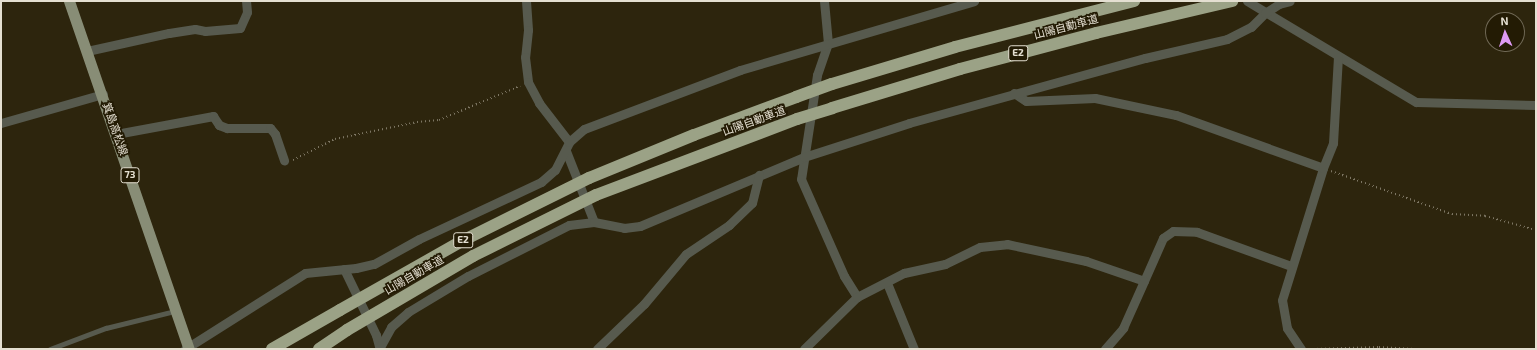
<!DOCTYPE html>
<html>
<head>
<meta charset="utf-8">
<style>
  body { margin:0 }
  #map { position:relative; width:1537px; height:350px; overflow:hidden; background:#2d250d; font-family:"Exo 2","Noto Sans JP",sans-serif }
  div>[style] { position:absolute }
  .path>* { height:2px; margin-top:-1px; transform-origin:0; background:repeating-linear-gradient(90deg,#7d7663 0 1px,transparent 0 4px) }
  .service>* { height:4.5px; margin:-2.25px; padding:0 2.25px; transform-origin:2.25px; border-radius:2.25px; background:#575a4e }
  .minor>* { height:9px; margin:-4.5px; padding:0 4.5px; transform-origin:4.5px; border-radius:4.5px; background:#575a4e }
  .primary>* { height:11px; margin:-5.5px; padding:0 5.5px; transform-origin:5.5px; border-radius:5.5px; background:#888d76 }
  .motorway>* { height:12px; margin:-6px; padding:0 6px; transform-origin:6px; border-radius:6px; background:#9ba286 }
  .motorway-bridge>* { height:12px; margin:-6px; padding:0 6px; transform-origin:6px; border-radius:6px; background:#9ba286 }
  span { translate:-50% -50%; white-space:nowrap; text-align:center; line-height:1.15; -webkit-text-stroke:3.5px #231b04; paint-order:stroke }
  .shield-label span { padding:1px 3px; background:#231b04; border:1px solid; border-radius:3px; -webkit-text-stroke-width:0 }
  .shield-label { font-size:10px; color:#e4dfd1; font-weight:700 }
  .street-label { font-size:11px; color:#e4dfd1 }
  .frame { position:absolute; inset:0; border:2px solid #e4dfd1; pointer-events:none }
  .north { position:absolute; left:1485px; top:12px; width:40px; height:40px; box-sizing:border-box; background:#231b04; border:1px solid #706956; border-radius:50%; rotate:357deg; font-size:11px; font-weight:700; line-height:16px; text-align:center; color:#e4dfd1 }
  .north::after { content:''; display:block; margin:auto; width:14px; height:18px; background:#dd99f3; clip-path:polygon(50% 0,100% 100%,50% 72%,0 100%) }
</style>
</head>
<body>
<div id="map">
  <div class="path">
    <div style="left:293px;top:160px;width:47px;rotate:-26.6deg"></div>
    <div style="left:335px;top:139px;width:84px;rotate:-11.7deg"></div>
    <div style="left:417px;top:122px;width:22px;rotate:-5deg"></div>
    <div style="left:439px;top:120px;width:88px;rotate:-22.8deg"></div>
    <div style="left:1331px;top:171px;width:128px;rotate:19.6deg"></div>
    <div style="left:1452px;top:214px;width:33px;rotate:3deg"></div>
    <div style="left:1485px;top:216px;width:53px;rotate:15.4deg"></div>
    <div style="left:1313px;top:349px;width:66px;rotate:-1.7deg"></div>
    <div style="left:1379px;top:347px;width:36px;rotate:3deg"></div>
  </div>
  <div class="service">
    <div style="left:50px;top:349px;width:60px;rotate:-20.6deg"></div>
    <div style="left:106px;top:328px;width:71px;rotate:-13.8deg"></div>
  </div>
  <div class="minor">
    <div style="left:526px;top:1px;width:29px;rotate:86deg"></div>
    <div style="left:528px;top:30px;width:27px;rotate:96deg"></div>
    <div style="left:525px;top:57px;width:25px;rotate:83deg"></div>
    <div style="left:528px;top:82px;width:24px;rotate:62deg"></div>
    <div style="left:539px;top:103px;width:49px;rotate:52.4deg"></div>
    <div style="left:824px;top:1px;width:42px;rotate:84.6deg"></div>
    <div style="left:828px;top:43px;width:34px;rotate:109deg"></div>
    <div style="left:817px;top:75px;width:105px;rotate:98.7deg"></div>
    <div style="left:801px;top:179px;width:106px;rotate:66.1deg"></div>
    <div style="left:844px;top:276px;width:25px;rotate:58deg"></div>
    <div style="left:1247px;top:1px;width:197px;rotate:30.9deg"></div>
    <div style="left:1416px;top:102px;width:120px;rotate:1.4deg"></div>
    <div style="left:87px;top:51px;width:84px;rotate:-12.4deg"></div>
    <div style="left:169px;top:33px;width:26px;rotate:-9deg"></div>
    <div style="left:195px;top:29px;width:10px;rotate:11deg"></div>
    <div style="left:205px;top:31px;width:35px;rotate:-5deg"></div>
    <div style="left:240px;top:28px;width:17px;rotate:-66deg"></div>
    <div style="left:247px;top:12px;width:11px;rotate:-95deg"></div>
    <div style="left:1014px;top:93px;width:14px;rotate:34deg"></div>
    <div style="left:1026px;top:101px;width:69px;rotate:-2.5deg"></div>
    <div style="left:1095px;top:98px;width:83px;rotate:11.9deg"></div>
    <div style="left:1176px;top:115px;width:156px;rotate:19.8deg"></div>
    <div style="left:1px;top:123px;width:106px;rotate:-15.9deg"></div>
    <div style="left:116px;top:134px;width:99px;rotate:-10.5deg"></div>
    <div style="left:213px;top:116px;width:11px;rotate:56deg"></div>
    <div style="left:219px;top:125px;width:9px;rotate:21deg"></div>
    <div style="left:227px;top:128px;width:43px"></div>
    <div style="left:270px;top:128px;width:8px;rotate:50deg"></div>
    <div style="left:275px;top:134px;width:28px;rotate:71deg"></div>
    <div style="left:566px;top:151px;width:76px;rotate:68.5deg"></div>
    <div style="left:344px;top:269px;width:73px;rotate:64.1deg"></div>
    <div style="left:376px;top:335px;width:11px;rotate:75deg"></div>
    <div style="left:887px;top:283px;width:71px;rotate:67.8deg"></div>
    <div style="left:185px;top:349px;width:142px;rotate:-32.3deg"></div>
    <div style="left:305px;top:273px;width:51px;rotate:-5.6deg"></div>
    <div style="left:356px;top:268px;width:18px;rotate:-13deg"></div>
    <div style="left:374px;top:264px;width:51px;rotate:-29.1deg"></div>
    <div style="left:419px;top:239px;width:135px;rotate:-25deg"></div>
    <div style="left:541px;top:182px;width:18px;rotate:-41deg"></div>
    <div style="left:555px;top:170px;width:31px;rotate:-63deg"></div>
    <div style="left:569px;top:142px;width:20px;rotate:-41deg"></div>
    <div style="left:584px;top:129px;width:167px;rotate:-20.7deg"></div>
    <div style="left:740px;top:70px;width:244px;rotate:-16.4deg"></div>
    <div style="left:379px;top:349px;width:25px;rotate:-61deg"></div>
    <div style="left:391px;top:327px;width:23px;rotate:-41deg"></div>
    <div style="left:408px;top:312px;width:70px;rotate:-31deg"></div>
    <div style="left:468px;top:276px;width:113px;rotate:-26.8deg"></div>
    <div style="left:569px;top:225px;width:25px;rotate:-7deg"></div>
    <div style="left:594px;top:222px;width:31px;rotate:11deg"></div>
    <div style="left:624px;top:228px;width:16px;rotate:-7deg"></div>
    <div style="left:640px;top:226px;width:178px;rotate:-22.8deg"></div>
    <div style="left:804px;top:157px;width:110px;rotate:-17.9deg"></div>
    <div style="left:909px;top:123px;width:245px;rotate:-15.4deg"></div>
    <div style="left:1145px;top:58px;width:84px;rotate:-13deg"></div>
    <div style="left:1227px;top:39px;width:27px;rotate:-27deg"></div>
    <div style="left:1251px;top:27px;width:20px;rotate:-45deg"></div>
    <div style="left:1265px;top:13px;width:17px;rotate:-33deg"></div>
    <div style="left:1279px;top:4px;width:11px;rotate:-15deg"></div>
    <div style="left:597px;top:349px;width:65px;rotate:-43.8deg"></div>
    <div style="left:644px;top:304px;width:65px;rotate:-50deg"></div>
    <div style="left:686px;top:254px;width:52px;rotate:-34deg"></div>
    <div style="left:729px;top:225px;width:32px;rotate:-44deg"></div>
    <div style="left:752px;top:203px;width:29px;rotate:-76deg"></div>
    <div style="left:804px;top:349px;width:74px;rotate:-44.5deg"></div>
    <div style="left:857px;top:297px;width:53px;rotate:-27.1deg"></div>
    <div style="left:904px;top:273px;width:42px;rotate:-12.4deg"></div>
    <div style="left:945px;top:264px;width:39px;rotate:-26deg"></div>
    <div style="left:980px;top:247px;width:27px;rotate:-6deg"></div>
    <div style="left:1007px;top:244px;width:81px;rotate:12.1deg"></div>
    <div style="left:1086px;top:261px;width:61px;rotate:19deg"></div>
    <div style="left:1144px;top:281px;width:47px;rotate:-66.2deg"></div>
    <div style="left:1163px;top:238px;width:12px;rotate:-35deg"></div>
    <div style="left:1173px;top:231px;width:24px;rotate:2deg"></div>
    <div style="left:1197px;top:232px;width:100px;rotate:19.9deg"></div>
    <div style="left:1105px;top:349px;width:28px;rotate:-49deg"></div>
    <div style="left:1123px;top:328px;width:51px;rotate:-65.9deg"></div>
    <div style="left:1301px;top:349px;width:25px;rotate:-124deg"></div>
    <div style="left:1287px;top:328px;width:28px;rotate:-100deg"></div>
    <div style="left:1282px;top:300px;width:138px;rotate:-72.7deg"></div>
    <div style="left:1323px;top:168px;width:27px;rotate:-68deg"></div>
    <div style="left:1333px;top:143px;width:86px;rotate:-86.7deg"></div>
  </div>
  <div class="primary">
    <div style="left:69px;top:1px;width:368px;rotate:71deg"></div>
  </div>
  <div class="motorway">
    <div style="left:832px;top:84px;width:128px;rotate:-16.7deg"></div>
    <div style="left:955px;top:47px;width:185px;rotate:-14.4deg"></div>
    <div style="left:832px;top:108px;width:134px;rotate:-16.9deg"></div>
    <div style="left:960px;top:69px;width:141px;rotate:-14.8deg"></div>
    <div style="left:1096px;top:33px;width:140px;rotate:-13.2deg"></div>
    <div style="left:589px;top:178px;width:113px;rotate:-22.3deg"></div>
    <div style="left:694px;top:135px;width:109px;rotate:-20.4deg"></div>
    <div style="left:596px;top:195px;width:215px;rotate:-20.7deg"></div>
    <div style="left:272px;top:349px;width:78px;rotate:-29.8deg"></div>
    <div style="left:319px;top:349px;width:34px;rotate:-34deg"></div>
  </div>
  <div class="motorway-bridge">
    <div style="left:796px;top:97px;width:38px;rotate:-20deg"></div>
    <div style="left:797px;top:119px;width:37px;rotate:-17deg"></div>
    <div style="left:340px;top:310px;width:140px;rotate:-29.5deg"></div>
    <div style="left:462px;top:241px;width:142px;rotate:-26.4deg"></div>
    <div style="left:347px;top:330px;width:146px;rotate:-30.4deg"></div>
    <div style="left:473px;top:256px;width:137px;rotate:-26.4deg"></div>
  </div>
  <div class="shield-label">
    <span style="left:1018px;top:53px">E2</span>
    <span style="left:130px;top:175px">73</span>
    <span style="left:463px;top:240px">E2</span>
  </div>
  <div class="street-label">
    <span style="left:1066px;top:27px;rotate:-15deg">山陽自動車道</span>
    <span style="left:754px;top:121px;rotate:-20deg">山陽自動車道</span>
    <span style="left:115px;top:129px;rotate:71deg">箕島高松線</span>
    <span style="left:414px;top:275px;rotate:-30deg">山陽自動車道</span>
  </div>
  <div class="frame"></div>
  <div class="north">N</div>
</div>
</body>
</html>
